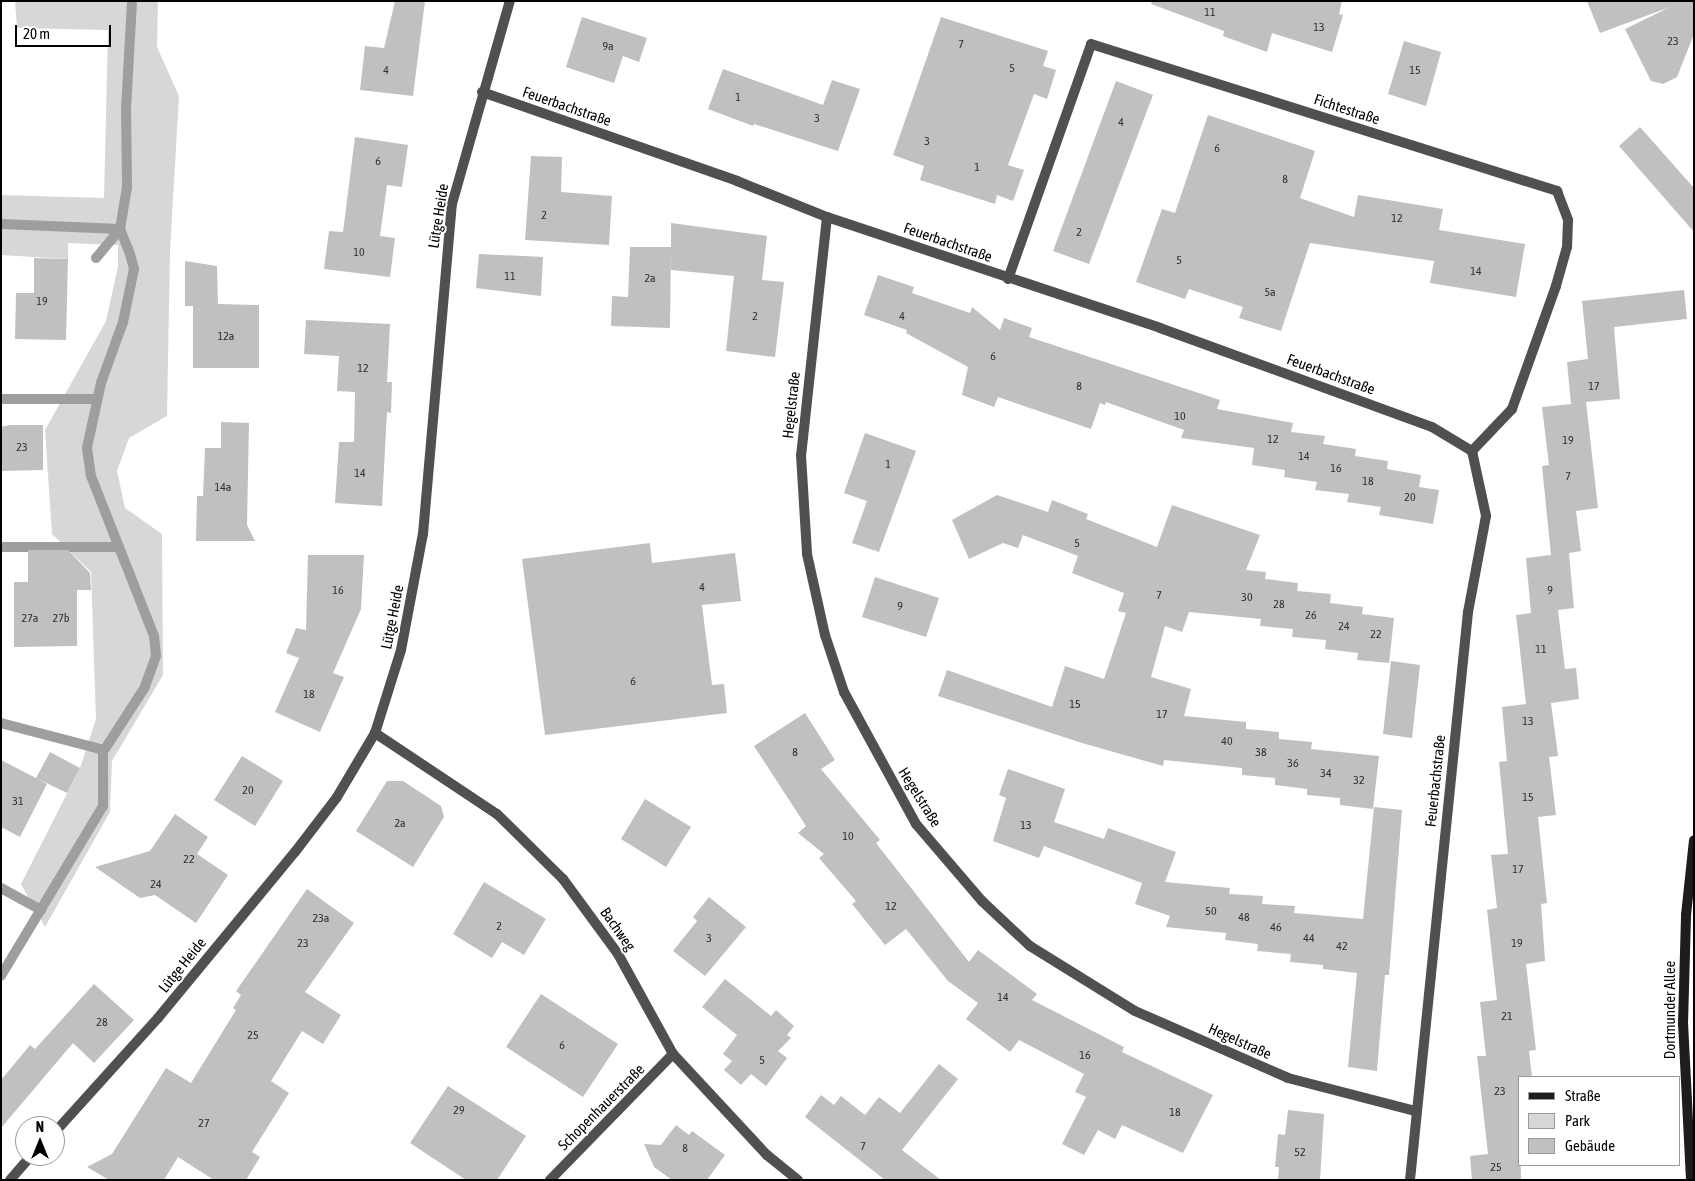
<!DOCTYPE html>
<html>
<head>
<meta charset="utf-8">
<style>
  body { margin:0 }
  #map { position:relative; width:1695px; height:1181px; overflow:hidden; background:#fff; font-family:"Asap Condensed",sans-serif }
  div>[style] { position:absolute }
  .green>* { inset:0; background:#d7d7d7 }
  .stream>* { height:10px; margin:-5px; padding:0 5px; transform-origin:5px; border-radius:5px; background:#9e9e9e }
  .building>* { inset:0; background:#c0c0c0 }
  .street>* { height:10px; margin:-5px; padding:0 5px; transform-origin:5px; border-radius:5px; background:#505050 }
  .secondary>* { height:10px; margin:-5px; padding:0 5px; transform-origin:5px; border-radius:5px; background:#1d1d1d }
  span { translate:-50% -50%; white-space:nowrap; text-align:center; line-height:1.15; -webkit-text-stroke:4px #fff; paint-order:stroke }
  .number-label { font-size:12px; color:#303030 }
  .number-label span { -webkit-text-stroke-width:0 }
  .street-label { font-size:15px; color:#000 }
  .frame { position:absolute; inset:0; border:2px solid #000; pointer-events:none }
  .legend { position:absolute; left:1518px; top:1076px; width:162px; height:90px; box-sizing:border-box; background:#fff; border:1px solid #999; margin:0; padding:6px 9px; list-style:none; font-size:15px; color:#000 }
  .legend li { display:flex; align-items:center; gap:10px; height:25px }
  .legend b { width:25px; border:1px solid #999 }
  .north { position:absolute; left:15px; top:1116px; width:50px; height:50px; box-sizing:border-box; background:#fff; border:1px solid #999; border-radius:50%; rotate:0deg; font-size:14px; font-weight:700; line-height:20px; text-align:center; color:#000 }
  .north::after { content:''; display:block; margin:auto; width:18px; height:22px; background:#000; clip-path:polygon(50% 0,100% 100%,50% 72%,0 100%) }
  .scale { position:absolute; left:15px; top:25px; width:96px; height:22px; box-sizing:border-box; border:2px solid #000; border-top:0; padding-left:6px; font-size:15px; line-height:18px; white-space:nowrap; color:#000; -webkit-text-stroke:4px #fff; paint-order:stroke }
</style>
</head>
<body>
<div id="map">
  <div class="green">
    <div style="clip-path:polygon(15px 1px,158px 1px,157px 47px,179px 96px,170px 251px,167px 416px,129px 438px,117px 471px,125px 508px,162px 534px,163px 675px,112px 761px,110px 812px,45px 927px,21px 884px,80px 768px,96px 719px,91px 572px,52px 534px,45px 430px,106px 321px,118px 266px,118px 245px,68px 243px,68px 259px,1px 255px,1px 195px,104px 198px,108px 30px,17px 28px)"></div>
  </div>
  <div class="stream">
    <div style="left:1px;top:224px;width:119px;rotate:2.4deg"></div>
    <div style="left:120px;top:229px;width:27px;rotate:68deg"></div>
    <div style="left:130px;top:254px;width:16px;rotate:75deg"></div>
    <div style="left:134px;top:269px;width:54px;rotate:101.7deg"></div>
    <div style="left:123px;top:322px;width:65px;rotate:109.8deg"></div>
    <div style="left:101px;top:383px;width:66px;rotate:102.2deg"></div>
    <div style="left:87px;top:448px;width:28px;rotate:82deg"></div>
    <div style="left:91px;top:476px;width:172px;rotate:68.5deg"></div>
    <div style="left:154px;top:636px;width:20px;rotate:84deg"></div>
    <div style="left:156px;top:656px;width:33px;rotate:110deg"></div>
    <div style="left:145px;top:687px;width:77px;rotate:122.9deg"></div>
    <div style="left:103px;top:752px;width:54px;rotate:90deg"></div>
    <div style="left:103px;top:806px;width:198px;rotate:121deg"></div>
    <div style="left:96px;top:258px;width:38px;rotate:-50deg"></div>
    <div style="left:120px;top:229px;width:43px;rotate:-80.5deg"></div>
    <div style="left:127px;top:187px;width:78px;rotate:-90.7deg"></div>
    <div style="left:126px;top:109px;width:108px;rotate:-86.8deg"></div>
    <div style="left:1px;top:399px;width:96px"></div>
    <div style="left:1px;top:547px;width:118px"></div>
    <div style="left:1px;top:723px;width:106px;rotate:14.7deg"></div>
    <div style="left:1px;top:888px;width:46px;rotate:28.8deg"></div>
  </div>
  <div class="building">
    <div style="clip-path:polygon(395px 1px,425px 1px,413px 96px,360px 90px,365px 46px,384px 48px)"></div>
    <div style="clip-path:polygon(1152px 1px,1342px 1px,1339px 14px,1343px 15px,1332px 52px,1272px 33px,1267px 52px,1223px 36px,1224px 31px,1151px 4px)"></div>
    <div style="clip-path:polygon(1587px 1px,1694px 1px,1694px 34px,1677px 77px,1663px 84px,1651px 81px,1625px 29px,1670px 7px,1600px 33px)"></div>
    <div style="clip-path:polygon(582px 17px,647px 38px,639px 62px,623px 56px,614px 83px,566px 67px)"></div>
    <div style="clip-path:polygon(941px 17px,1048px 51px,1043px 66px,1056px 70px,1047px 99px,1034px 94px,1008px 165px,1024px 170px,1013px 201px,997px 195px,995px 204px,920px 180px,924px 166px,893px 155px)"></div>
    <div style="clip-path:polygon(1404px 41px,1441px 52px,1426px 106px,1388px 94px)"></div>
    <div style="clip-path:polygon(723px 69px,823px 105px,832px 80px,860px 89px,838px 151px,754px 124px,753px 126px,708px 109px)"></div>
    <div style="clip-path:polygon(1116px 81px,1153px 95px,1089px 264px,1053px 251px)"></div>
    <div style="clip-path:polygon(1208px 115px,1315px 151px,1300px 198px,1354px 217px,1358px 195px,1443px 209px,1439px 230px,1525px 244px,1516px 297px,1430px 283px,1434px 261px,1310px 243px,1281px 331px,1239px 318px,1243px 307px,1189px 289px,1185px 299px,1136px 282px,1162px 209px,1175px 213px)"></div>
    <div style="clip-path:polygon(1640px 127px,1694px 188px,1694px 232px,1619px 146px)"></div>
    <div style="clip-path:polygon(355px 137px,408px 145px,402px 187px,387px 185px,380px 236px,395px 238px,390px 277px,324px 269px,329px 231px,343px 232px)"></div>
    <div style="clip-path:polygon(531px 156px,562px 157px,561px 192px,612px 196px,609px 245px,525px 240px)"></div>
    <div style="clip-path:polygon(671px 223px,767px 236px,762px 280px,784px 282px,775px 357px,726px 351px,734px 276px,671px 270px)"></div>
    <div style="clip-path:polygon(630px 247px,671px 247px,670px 328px,611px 326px,612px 296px,628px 297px)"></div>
    <div style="clip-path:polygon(479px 254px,543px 257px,541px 296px,476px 288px)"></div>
    <div style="clip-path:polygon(34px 258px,68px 259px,66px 340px,15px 339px,16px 293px,34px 293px)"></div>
    <div style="clip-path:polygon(185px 261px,217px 266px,218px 304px,259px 305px,259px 368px,193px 368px,193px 306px,185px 306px)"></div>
    <div style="clip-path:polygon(878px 275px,914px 287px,912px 293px,970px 313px,972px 307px,1000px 330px,1004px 318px,1032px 328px,1029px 337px,1220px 400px,1217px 409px,1293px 423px,1291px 432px,1325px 436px,1323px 444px,1356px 449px,1355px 456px,1388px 461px,1387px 469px,1421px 475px,1419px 487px,1439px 490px,1433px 524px,1379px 515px,1381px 507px,1347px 502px,1349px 494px,1315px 490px,1317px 482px,1284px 477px,1285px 470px,1252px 465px,1254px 448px,1181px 438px,1184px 430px,1106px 402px,1105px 405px,1100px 403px,1091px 429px,998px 397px,994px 407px,962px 395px,968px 367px,906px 333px,907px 330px,864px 315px)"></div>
    <div style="clip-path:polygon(1684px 290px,1687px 319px,1614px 327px,1620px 399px,1586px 402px,1598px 508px,1576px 511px,1581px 551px,1569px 553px,1574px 608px,1558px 610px,1565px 669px,1576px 668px,1579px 699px,1551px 703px,1558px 756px,1549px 757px,1556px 815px,1538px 817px,1547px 903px,1541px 904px,1545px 961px,1526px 964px,1536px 1050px,1529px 1051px,1532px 1077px,1519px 1077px,1521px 1180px,1472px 1180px,1470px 1156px,1488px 1154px,1477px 1056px,1486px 1056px,1480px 1002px,1497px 1000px,1487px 910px,1497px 908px,1491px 855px,1508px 854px,1499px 762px,1507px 761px,1502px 707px,1526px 704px,1516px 615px,1531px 613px,1526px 558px,1551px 555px,1542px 466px,1549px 465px,1542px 407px,1571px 404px,1567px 362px,1588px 359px,1582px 301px)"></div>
    <div style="clip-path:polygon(306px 320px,390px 324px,387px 382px,392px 382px,391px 413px,387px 412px,382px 506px,335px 503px,339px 442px,354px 442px,355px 392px,337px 391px,339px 356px,304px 354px)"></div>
    <div style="clip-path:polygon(221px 422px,249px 423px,247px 525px,255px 541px,196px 541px,197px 496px,203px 496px,205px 448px,221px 448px)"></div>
    <div style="clip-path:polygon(10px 425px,43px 425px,43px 470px,1px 471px,1px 427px)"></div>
    <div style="clip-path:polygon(865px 433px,916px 451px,879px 552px,852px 543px,867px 501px,844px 493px)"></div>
    <div style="clip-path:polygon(997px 495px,1048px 512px,1052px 500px,1088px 514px,1086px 519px,1157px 547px,1172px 505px,1260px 535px,1246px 570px,1266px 572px,1265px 579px,1298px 583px,1297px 591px,1331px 594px,1330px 603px,1363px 607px,1362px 614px,1394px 618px,1389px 663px,1357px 660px,1358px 653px,1325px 649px,1326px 640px,1292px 637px,1293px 629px,1260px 626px,1261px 619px,1189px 612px,1182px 632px,1165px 626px,1151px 677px,1191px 689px,1184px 716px,1246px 722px,1246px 729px,1279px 732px,1279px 739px,1312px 742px,1311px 749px,1379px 756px,1373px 809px,1340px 805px,1340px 798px,1307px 795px,1307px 789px,1275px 785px,1275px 778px,1242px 775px,1242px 768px,1164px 760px,1163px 766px,1082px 743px,938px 696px,947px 670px,1052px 707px,1065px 666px,1104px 679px,1126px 613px,1118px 611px,1124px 593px,1072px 573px,1078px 556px,1023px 535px,1018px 548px,1003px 543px,969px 559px,952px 520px)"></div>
    <div style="clip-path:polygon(650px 543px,652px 563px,735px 553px,741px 601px,702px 605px,712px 685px,724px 684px,727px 713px,545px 735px,522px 559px)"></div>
    <div style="clip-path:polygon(28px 550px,68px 550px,90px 573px,91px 590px,77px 590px,77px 646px,14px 647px,14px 582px,28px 582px)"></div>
    <div style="clip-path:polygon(308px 555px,364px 555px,361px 609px,333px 673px,344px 677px,320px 732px,275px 712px,299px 658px,286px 653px,296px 628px,306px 630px)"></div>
    <div style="clip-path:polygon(875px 577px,939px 598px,926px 637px,862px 617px)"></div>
    <div style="clip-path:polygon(1391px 661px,1420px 665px,1412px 738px,1383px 734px)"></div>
    <div style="clip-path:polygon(805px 713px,835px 760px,821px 769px,880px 840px,876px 843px,969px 962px,978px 950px,1037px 994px,1032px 1000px,1124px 1047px,1122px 1052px,1213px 1095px,1183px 1153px,1122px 1125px,1115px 1139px,1098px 1130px,1084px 1155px,1062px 1144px,1086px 1097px,1075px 1092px,1084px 1074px,1019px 1040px,1010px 1052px,966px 1019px,978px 1003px,948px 981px,906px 929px,885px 945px,852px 904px,856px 901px,819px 858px,824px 854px,798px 833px,806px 826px,754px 746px)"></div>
    <div style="clip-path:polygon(50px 752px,80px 768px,67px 793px,38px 779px,47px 784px,20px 837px,1px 827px,1px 760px,36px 778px)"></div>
    <div style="clip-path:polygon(242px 756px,283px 781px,255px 826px,214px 800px)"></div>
    <div style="clip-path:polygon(1008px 769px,1065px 789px,1054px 822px,1104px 839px,1108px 828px,1176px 852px,1165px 882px,1230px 888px,1229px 894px,1263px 896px,1262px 904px,1295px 906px,1294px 913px,1363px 919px,1374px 807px,1402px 810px,1389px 975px,1385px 975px,1377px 1071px,1348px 1067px,1357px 973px,1323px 969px,1323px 965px,1290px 962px,1291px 954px,1257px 951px,1258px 944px,1225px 940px,1226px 933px,1166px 927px,1170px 916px,1135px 904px,1142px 883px,1044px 846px,1039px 858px,993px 841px,1006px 798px,999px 795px)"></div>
    <div style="clip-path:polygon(387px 781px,403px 781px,441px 806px,444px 817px,413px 867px,356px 831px)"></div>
    <div style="clip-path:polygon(645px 799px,691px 827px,666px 867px,621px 839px)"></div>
    <div style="clip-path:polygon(175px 814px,208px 837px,197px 854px,228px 875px,196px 923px,155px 895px,140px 898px,95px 867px,150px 851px)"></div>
    <div style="clip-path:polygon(484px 882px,546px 919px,524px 955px,502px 942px,492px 958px,453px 934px)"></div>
    <div style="clip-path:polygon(307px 889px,354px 923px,305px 992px,341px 1015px,323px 1044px,302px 1031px,271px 1081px,289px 1093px,252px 1152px,260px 1157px,246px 1180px,214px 1180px,178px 1157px,164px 1180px,109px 1180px,87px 1167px,112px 1154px,166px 1068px,191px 1083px,236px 1010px,233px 1008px,241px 995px,236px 991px)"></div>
    <div style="clip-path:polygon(709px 897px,746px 927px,705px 976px,673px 951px,697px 921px,693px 917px)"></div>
    <div style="clip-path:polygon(725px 979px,771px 1016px,776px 1010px,794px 1026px,787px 1035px,791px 1038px,778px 1051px,787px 1058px,766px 1086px,751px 1074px,741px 1085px,724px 1070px,732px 1061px,723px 1054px,737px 1035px,702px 1007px)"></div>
    <div style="clip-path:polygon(94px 984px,134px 1020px,94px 1063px,73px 1043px,1px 1128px,1px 1080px,30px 1045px,35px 1049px)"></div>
    <div style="clip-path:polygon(541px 994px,618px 1044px,583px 1097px,506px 1047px)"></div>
    <div style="clip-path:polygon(939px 1064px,958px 1079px,902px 1150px,941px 1180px,885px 1180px,805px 1117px,821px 1095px,834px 1105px,841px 1096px,865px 1115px,879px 1097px,900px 1113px)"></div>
    <div style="clip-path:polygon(448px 1086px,526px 1136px,497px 1180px,466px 1180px,410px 1143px)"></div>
    <div style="clip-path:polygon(1288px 1110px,1324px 1114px,1320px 1180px,1278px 1180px,1279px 1167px,1275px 1167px,1278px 1134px,1285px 1135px)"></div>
    <div style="clip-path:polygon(676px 1125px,689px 1135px,692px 1131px,725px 1155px,707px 1180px,672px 1180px,654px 1167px,644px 1144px,661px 1145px)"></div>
  </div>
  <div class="street">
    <div style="left:482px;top:92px;width:270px;rotate:19.2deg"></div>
    <div style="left:737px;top:181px;width:97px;rotate:21.8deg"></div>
    <div style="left:827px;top:217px;width:351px;rotate:18.4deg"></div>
    <div style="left:1160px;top:328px;width:289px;rotate:20deg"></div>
    <div style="left:1432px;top:427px;width:47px;rotate:31deg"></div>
    <div style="left:1472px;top:451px;width:66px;rotate:77.8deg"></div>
    <div style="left:1486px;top:516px;width:98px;rotate:100.6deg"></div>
    <div style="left:1468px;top:612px;width:571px;rotate:95.83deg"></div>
    <div style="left:827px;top:217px;width:239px;rotate:96.2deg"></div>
    <div style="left:801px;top:455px;width:99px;rotate:86.5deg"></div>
    <div style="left:807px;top:554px;width:83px;rotate:77.5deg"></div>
    <div style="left:825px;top:635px;width:60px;rotate:71.6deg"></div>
    <div style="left:844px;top:692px;width:150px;rotate:61.4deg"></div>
    <div style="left:916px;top:824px;width:101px;rotate:49.4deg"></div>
    <div style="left:982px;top:901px;width:66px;rotate:43.2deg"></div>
    <div style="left:1030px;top:946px;width:123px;rotate:31.8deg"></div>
    <div style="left:1135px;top:1011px;width:167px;rotate:23.6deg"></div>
    <div style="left:1288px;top:1078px;width:132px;rotate:14.5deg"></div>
    <div style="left:1008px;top:279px;width:249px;rotate:-70.5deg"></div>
    <div style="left:1091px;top:44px;width:489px;rotate:17.5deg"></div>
    <div style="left:1557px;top:191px;width:31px;rotate:69deg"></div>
    <div style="left:1568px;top:220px;width:27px;rotate:92deg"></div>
    <div style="left:1567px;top:247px;width:41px;rotate:105.8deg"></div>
    <div style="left:1556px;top:286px;width:131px;rotate:109.7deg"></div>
    <div style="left:1512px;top:409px;width:58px;rotate:133.6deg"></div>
    <div style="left:375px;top:733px;width:146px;rotate:33.6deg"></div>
    <div style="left:497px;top:814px;width:93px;rotate:44.6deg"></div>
    <div style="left:563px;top:879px;width:93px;rotate:53.7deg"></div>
    <div style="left:618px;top:954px;width:114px;rotate:61.2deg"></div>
    <div style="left:673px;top:1054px;width:138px;rotate:47.1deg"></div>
    <div style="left:767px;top:1155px;width:40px;rotate:39deg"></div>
    <div style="left:55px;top:1132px;width:154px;rotate:-47.9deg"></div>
    <div style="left:158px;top:1018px;width:215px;rotate:-50.5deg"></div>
    <div style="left:295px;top:852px;width:69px;rotate:-52.6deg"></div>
    <div style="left:337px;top:797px;width:74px;rotate:-59.3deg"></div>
    <div style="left:375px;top:733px;width:87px;rotate:-72.6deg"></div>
    <div style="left:401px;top:650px;width:118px;rotate:-79.3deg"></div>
    <div style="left:423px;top:534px;width:331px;rotate:-85deg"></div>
    <div style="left:452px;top:204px;width:211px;rotate:-74.1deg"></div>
    <div style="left:10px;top:1180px;width:32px;rotate:-49deg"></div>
    <div style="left:550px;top:1180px;width:176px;rotate:-45.7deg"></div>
  </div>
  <div class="secondary">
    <div style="left:1691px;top:1180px;width:156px;rotate:-92.9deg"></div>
    <div style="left:1683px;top:1024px;width:109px;rotate:-88.4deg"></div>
    <div style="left:1686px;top:915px;width:75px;rotate:-83.9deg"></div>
  </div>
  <div class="number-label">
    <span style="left:1210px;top:13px">11</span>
    <span style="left:1319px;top:28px">13</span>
    <span style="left:1673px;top:42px">23</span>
    <span style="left:961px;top:45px">7</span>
    <span style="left:608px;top:47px">9a</span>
    <span style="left:1012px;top:69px">5</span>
    <span style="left:386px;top:71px">4</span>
    <span style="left:1415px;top:71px">15</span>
    <span style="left:738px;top:98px">1</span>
    <span style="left:817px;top:119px">3</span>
    <span style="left:1121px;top:123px">4</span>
    <span style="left:927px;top:142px">3</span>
    <span style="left:1217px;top:149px">6</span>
    <span style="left:378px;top:162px">6</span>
    <span style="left:977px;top:168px">1</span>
    <span style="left:1285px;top:180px">8</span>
    <span style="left:544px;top:216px">2</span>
    <span style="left:1397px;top:219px">12</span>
    <span style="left:1079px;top:233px">2</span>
    <span style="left:359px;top:253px">10</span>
    <span style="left:1179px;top:261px">5</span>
    <span style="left:1476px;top:272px">14</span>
    <span style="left:510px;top:277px">11</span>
    <span style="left:650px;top:279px">2a</span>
    <span style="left:1270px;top:293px">5a</span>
    <span style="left:42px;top:302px">19</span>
    <span style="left:755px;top:317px">2</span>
    <span style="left:902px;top:317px">4</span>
    <span style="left:226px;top:337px">12a</span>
    <span style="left:993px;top:357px">6</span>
    <span style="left:363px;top:369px">12</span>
    <span style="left:1079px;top:387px">8</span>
    <span style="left:1594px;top:387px">17</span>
    <span style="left:1180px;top:417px">10</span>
    <span style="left:1273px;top:440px">12</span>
    <span style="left:1568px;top:441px">19</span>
    <span style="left:22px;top:448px">23</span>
    <span style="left:1304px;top:457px">14</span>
    <span style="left:888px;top:465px">1</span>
    <span style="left:1336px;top:469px">16</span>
    <span style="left:360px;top:474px">14</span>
    <span style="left:1568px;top:477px">7</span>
    <span style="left:1368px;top:482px">18</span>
    <span style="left:223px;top:488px">14a</span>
    <span style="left:1410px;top:498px">20</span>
    <span style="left:1077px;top:544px">5</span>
    <span style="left:702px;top:588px">4</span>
    <span style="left:338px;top:591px">16</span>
    <span style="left:1550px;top:591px">9</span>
    <span style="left:1159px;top:596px">7</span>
    <span style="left:1247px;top:598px">30</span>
    <span style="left:1279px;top:605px">28</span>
    <span style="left:900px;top:607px">9</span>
    <span style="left:1311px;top:616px">26</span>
    <span style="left:30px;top:619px">27a</span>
    <span style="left:61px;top:619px">27b</span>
    <span style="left:1344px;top:627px">24</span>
    <span style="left:1376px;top:635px">22</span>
    <span style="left:1541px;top:650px">11</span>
    <span style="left:633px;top:682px">6</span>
    <span style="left:309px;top:695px">18</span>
    <span style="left:1075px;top:705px">15</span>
    <span style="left:1162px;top:715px">17</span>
    <span style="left:1528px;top:722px">13</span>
    <span style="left:1227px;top:742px">40</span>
    <span style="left:795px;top:753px">8</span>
    <span style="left:1261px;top:753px">38</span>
    <span style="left:1293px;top:764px">36</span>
    <span style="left:1326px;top:774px">34</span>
    <span style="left:1359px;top:781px">32</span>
    <span style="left:248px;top:791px">20</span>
    <span style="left:1528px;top:798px">15</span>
    <span style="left:18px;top:802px">31</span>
    <span style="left:400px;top:824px">2a</span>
    <span style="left:1026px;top:826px">13</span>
    <span style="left:848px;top:837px">10</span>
    <span style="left:189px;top:860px">22</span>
    <span style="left:1518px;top:870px">17</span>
    <span style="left:156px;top:885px">24</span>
    <span style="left:891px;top:907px">12</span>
    <span style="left:1211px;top:912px">50</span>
    <span style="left:1244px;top:918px">48</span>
    <span style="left:321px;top:919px">23a</span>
    <span style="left:499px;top:927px">2</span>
    <span style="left:1276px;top:928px">46</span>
    <span style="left:709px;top:939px">3</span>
    <span style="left:1309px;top:939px">44</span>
    <span style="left:303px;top:944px">23</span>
    <span style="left:1517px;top:944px">19</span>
    <span style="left:1342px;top:947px">42</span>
    <span style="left:1003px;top:998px">14</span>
    <span style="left:1507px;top:1017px">21</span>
    <span style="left:102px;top:1023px">28</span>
    <span style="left:253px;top:1036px">25</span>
    <span style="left:562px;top:1046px">6</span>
    <span style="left:1085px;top:1056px">16</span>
    <span style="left:762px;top:1061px">5</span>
    <span style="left:1500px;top:1092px">23</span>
    <span style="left:459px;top:1111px">29</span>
    <span style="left:1175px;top:1113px">18</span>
    <span style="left:204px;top:1124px">27</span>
    <span style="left:863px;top:1147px">7</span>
    <span style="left:685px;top:1149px">8</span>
    <span style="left:1300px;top:1153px">52</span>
    <span style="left:1496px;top:1168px">25</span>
  </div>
  <div class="street-label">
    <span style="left:567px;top:106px;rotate:19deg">Feuerbachstraße</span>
    <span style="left:1347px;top:109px;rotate:18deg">Fichtestraße</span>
    <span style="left:438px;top:216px;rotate:-81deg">Lütge Heide</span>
    <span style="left:948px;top:242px;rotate:19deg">Feuerbachstraße</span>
    <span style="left:1331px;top:374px;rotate:20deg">Feuerbachstraße</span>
    <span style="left:791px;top:405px;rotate:-84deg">Hegelstraße</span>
    <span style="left:392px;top:617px;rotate:-79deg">Lütge Heide</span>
    <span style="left:1435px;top:781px;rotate:-84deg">Feuerbachstraße</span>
    <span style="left:920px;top:797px;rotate:58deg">Hegelstraße</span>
    <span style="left:618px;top:929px;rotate:55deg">Bachweg</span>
    <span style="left:182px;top:965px;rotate:-51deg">Lütge Heide</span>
    <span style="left:1670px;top:1010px;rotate:-90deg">Dortmunder Allee</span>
    <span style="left:1240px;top:1041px;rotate:24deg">Hegelstraße</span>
    <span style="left:601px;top:1107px;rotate:-45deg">Schopenhauerstraße</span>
  </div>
  <div class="frame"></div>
  <ul class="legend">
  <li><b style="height:6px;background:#1d1d1d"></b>Straße</li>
  <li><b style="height:14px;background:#d7d7d7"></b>Park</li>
  <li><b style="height:14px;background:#c0c0c0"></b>Gebäude</li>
  </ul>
  <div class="north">N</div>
  <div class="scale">20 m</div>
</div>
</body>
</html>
